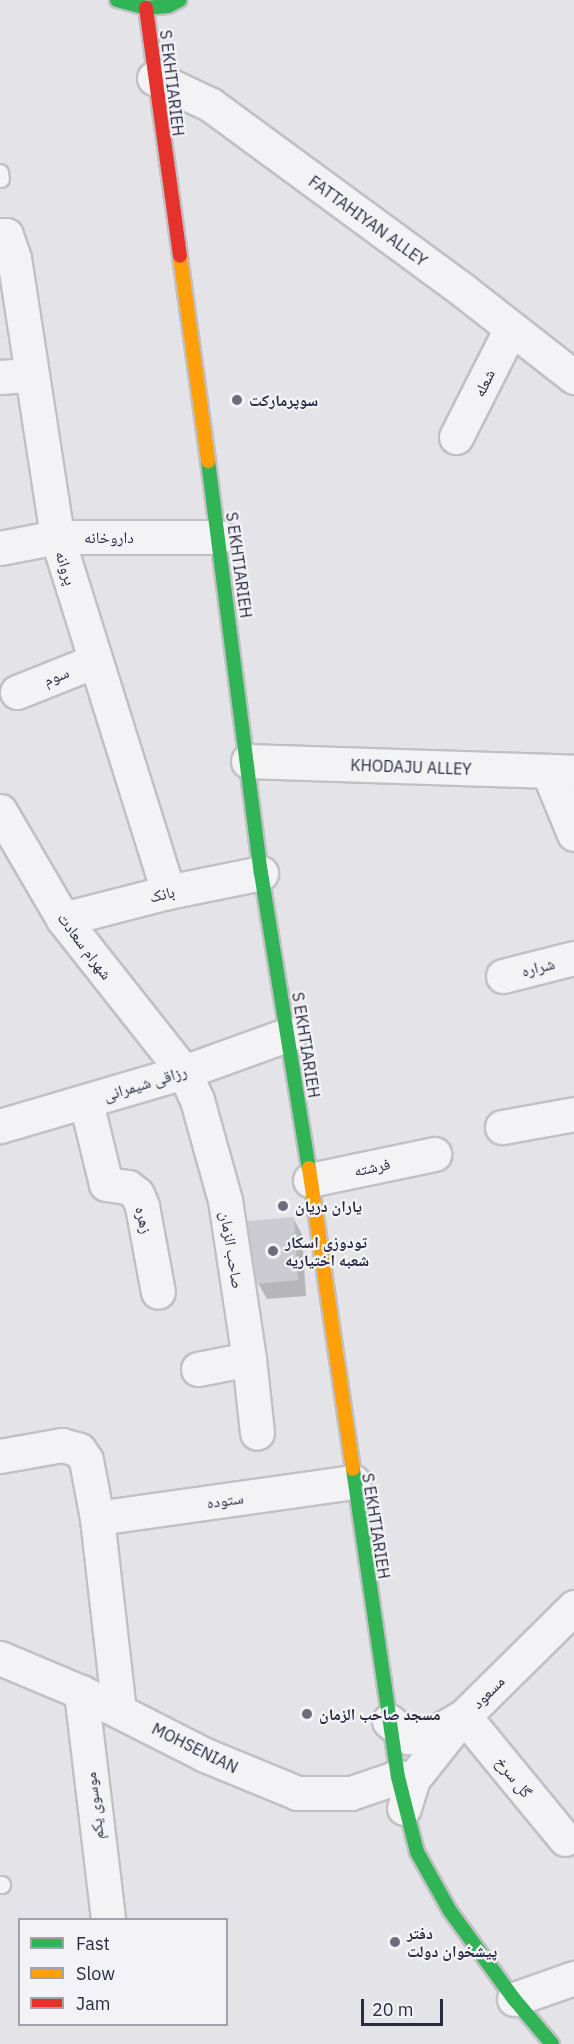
<!DOCTYPE html>
<html>
<head>
<meta charset="utf-8">
<style>
  body { margin:0 }
  #map { position:relative; width:574px; height:2044px; overflow:hidden; background:#e4e4e8; font-family:"IBM Plex Sans","Noto Naskh Arabic",sans-serif }
  div>[style] { position:absolute }
  .shadow>* { inset:0; background:#0003 }
  .building>* { inset:0; background:#cbcbd1 }
  .roads { filter:drop-shadow(2px 0 #c1c1c5) drop-shadow(-2px 0 #c1c1c5) drop-shadow(0 2px #c1c1c5) drop-shadow(0 -2px #c1c1c5) }
  .lane>* { height:16px; margin:-8px; padding:0 8px; transform-origin:8px; border-radius:8px; background:#f3f3f5 }
  .street>* { height:33px; margin:-16.5px; padding:0 16.5px; transform-origin:16.5px; border-radius:16.5px; background:#f3f3f5 }
  .fast>* { height:14px; margin:-7px; padding:0 7px; transform-origin:7px; border-radius:7px; background:#30b455 }
  .slow>* { height:14px; margin:-7px; padding:0 7px; transform-origin:7px; border-radius:7px; background:#ff9f0a }
  .jam>* { height:14px; margin:-7px; padding:0 7px; transform-origin:7px; border-radius:7px; background:#e5322d }
  .dots>* { width:16px; height:16px; translate:-50% -50%; box-sizing:border-box; border:3px solid #f2f2f7; border-radius:50% }
  span { translate:-50% -50%; white-space:nowrap; text-align:center; line-height:1.15; -webkit-text-stroke:4.5px #f2f2f7; paint-order:stroke }
  .street-label { font-size:16px; color:#2b2b41 }
  .poi-label { font-size:16px; color:#2b2b41; font-weight:700 }
  .left { translate:0 -50%; text-align:left }
  .legend { position:absolute; left:18px; top:1918px; width:210px; height:108px; box-sizing:border-box; background:#f2f2f7; border:2px solid #a2a2ae; margin:0; padding:8px 10px; list-style:none; font-size:18px; color:#2b2b41 }
  .legend li { display:flex; align-items:center; gap:12px; height:30px }
  .legend b { width:30px; border:2px solid #a2a2ae }
  .scale { position:absolute; left:361px; top:1999px; width:82px; height:27px; box-sizing:border-box; border:3px solid #2b2b41; border-top:0; padding-left:8px; font-size:18px; line-height:21px; white-space:nowrap; color:#2b2b41; -webkit-text-stroke:4px #f2f2f7; paint-order:stroke }
</style>
</head>
<body>
<div id="map">
  <div class="shadow">
    <div style="clip-path:polygon(293px 1218px,302px 1234px,306px 1296px,267px 1299px,258px 1283px)"></div>
  </div>
  <div class="building">
    <div style="clip-path:polygon(294px 1217px,298px 1280px,257px 1284px,247px 1221px)"></div>
  </div>
  <div class="roads">
    <div class="lane">
      <div style="left:0;top:173px;width:6px;rotate:81deg"></div>
      <div style="left:0;top:1885px;width:2px"></div>
    </div>
    <div class="street">
      <div style="left:154px;top:78px;width:63px;rotate:25.3deg"></div>
      <div style="left:211px;top:105px;width:314px;rotate:36.3deg"></div>
      <div style="left:464px;top:291px;width:140px;rotate:38deg"></div>
      <div style="left:0;top:235px;width:6px"></div>
      <div style="left:6px;top:235px;width:24px;rotate:71deg"></div>
      <div style="left:14px;top:258px;width:282px;rotate:81.2deg"></div>
      <div style="left:57px;top:537px;width:372px;rotate:72.6deg"></div>
      <div style="left:0;top:377px;width:31px;rotate:-4deg"></div>
      <div style="left:456px;top:437px;width:122px;rotate:-63.2deg"></div>
      <div style="left:0;top:548px;width:58px;rotate:-10.9deg"></div>
      <div style="left:57px;top:537px;width:162px"></div>
      <div style="left:17px;top:692px;width:84px;rotate:-21.7deg"></div>
      <div style="left:248px;top:761px;width:326px;rotate:1.9deg"></div>
      <div style="left:548px;top:771px;width:68px;rotate:67.6deg"></div>
      <div style="left:0;top:811px;width:125px;rotate:59.7deg"></div>
      <div style="left:63px;top:919px;width:195px;rotate:51.7deg"></div>
      <div style="left:184px;top:1072px;width:31px;rotate:65deg"></div>
      <div style="left:197px;top:1100px;width:104px;rotate:74.4deg"></div>
      <div style="left:225px;top:1200px;width:161px;rotate:81.4deg"></div>
      <div style="left:249px;top:1359px;width:74px;rotate:83.8deg"></div>
      <div style="left:63px;top:919px;width:108px;rotate:-14.4deg"></div>
      <div style="left:168px;top:892px;width:95px;rotate:-11.5deg"></div>
      <div style="left:503px;top:976px;width:73px;rotate:-14.2deg"></div>
      <div style="left:86px;top:1102px;width:84px;rotate:76.3deg"></div>
      <div style="left:106px;top:1184px;width:22px;rotate:8deg"></div>
      <div style="left:128px;top:1187px;width:11px;rotate:38deg"></div>
      <div style="left:137px;top:1194px;width:13px;rotate:67deg"></div>
      <div style="left:142px;top:1206px;width:87px;rotate:79.5deg"></div>
      <div style="left:0;top:1126px;width:192px;rotate:-16.4deg"></div>
      <div style="left:184px;top:1072px;width:112px;rotate:-19.9deg"></div>
      <div style="left:502px;top:1127px;width:73px;rotate:-10.2deg"></div>
      <div style="left:310px;top:1180px;width:127px;rotate:-11.8deg"></div>
      <div style="left:198px;top:1369px;width:52px;rotate:-11.1deg"></div>
      <div style="left:0;top:1456px;width:63px;rotate:-10.1deg"></div>
      <div style="left:62px;top:1445px;width:18px;rotate:16deg"></div>
      <div style="left:79px;top:1450px;width:12px;rotate:55deg"></div>
      <div style="left:86px;top:1460px;width:59px;rotate:79.3deg"></div>
      <div style="left:97px;top:1518px;width:193px;rotate:83.5deg"></div>
      <div style="left:97px;top:1518px;width:259px;rotate:-8deg"></div>
      <div style="left:0;top:1658px;width:88px;rotate:22.8deg"></div>
      <div style="left:81px;top:1692px;width:139px;rotate:26.9deg"></div>
      <div style="left:205px;top:1755px;width:100px;rotate:22.4deg"></div>
      <div style="left:297px;top:1793px;width:54px"></div>
      <div style="left:351px;top:1793px;width:50px;rotate:-18.8deg"></div>
      <div style="left:81px;top:1692px;width:230px;rotate:83.2deg"></div>
      <div style="left:464px;top:1716px;width:159px;rotate:50.6deg"></div>
      <div style="left:389px;top:1721px;width:26px;rotate:39deg"></div>
      <div style="left:409px;top:1737px;width:19px"></div>
      <div style="left:428px;top:1737px;width:42px;rotate:-30.3deg"></div>
      <div style="left:464px;top:1716px;width:155px;rotate:-44.7deg"></div>
      <div style="left:404px;top:1808px;width:30px;rotate:-73deg"></div>
      <div style="left:413px;top:1779px;width:68px;rotate:-51.6deg"></div>
      <div style="left:514px;top:1999px;width:64px;rotate:-19.3deg"></div>
    </div>
    <div class="fast">
      <div style="left:117px;top:0;width:30px;rotate:15deg"></div>
      <div style="left:146px;top:8px;width:22px;rotate:-5deg"></div>
      <div style="left:168px;top:6px;width:13px;rotate:-27deg"></div>
      <div style="left:208px;top:461px;width:415px;rotate:82.7deg"></div>
      <div style="left:261px;top:873px;width:299px;rotate:80.8deg"></div>
      <div style="left:353px;top:1469px;width:311px;rotate:81.7deg"></div>
      <div style="left:398px;top:1777px;width:77px;rotate:75.8deg"></div>
      <div style="left:417px;top:1852px;width:68px;rotate:60.8deg"></div>
      <div style="left:450px;top:1911px;width:109px;rotate:54deg"></div>
      <div style="left:514px;top:1999px;width:59px;rotate:49.8deg"></div>
    </div>
    <div class="slow">
      <div style="left:180px;top:256px;width:207px;rotate:82.2deg"></div>
      <div style="left:309px;top:1168px;width:304px;rotate:81.7deg"></div>
    </div>
    <div class="jam">
      <div style="left:146px;top:8px;width:250px;rotate:82.2deg"></div>
    </div>
  </div>
  <div class="dots">
    <div style="left:237px;top:400px;background:#6c6c7b"></div>
    <div style="left:283px;top:1206px;background:#6c6c7b"></div>
    <div style="left:273px;top:1251px;background:#6c6c7b"></div>
    <div style="left:307px;top:1714px;background:#6c6c7b"></div>
    <div style="left:395px;top:1942px;background:#6c6c7b"></div>
  </div>
  <div class="street-label">
    <span style="left:172px;top:83px;rotate:83deg">S EKHTIARIEH</span>
    <span style="left:368px;top:221px;rotate:36deg">FATTAHIYAN ALLEY</span>
    <span style="left:484px;top:383px;rotate:-64deg">شعله</span>
    <span style="left:109px;top:537px">داروخانه</span>
    <span style="left:239px;top:565px;rotate:82deg">S EKHTIARIEH</span>
    <span style="left:66px;top:568px;rotate:73deg">پروانه</span>
    <span style="left:56px;top:676px;rotate:-22deg">سوم</span>
    <span style="left:411px;top:767px;rotate:2deg">KHODAJU ALLEY</span>
    <span style="left:162px;top:894px;rotate:-13deg">بانک</span>
    <span style="left:85px;top:946px;rotate:53deg">شهرام سعادت</span>
    <span style="left:538px;top:967px;rotate:-14deg">شراره</span>
    <span style="left:306px;top:1045px;rotate:81deg">S EKHTIARIEH</span>
    <span style="left:145px;top:1083px;rotate:-17deg">رزاقی شیمرانی</span>
    <span style="left:372px;top:1167px;rotate:-12deg">فرشته</span>
    <span style="left:144px;top:1220px;rotate:77deg">زهره</span>
    <span style="left:232px;top:1250px;rotate:81deg">صاحب الزمان</span>
    <span style="left:225px;top:1500px;rotate:-8deg">ستوده</span>
    <span style="left:376px;top:1526px;rotate:81deg">S EKHTIARIEH</span>
    <span style="left:488px;top:1692px;rotate:-45deg">مسعود</span>
    <span style="left:195px;top:1748px;rotate:26deg">MOHSENIAN</span>
    <span style="left:514px;top:1777px;rotate:51deg">گل سرخ</span>
    <span style="left:94px;top:1806px;rotate:-97deg">موسوی یکم</span>
  </div>
  <div class="poi-label">
    <span class="left" style="left:249px;top:400px">سوپرمارکت</span>
    <span class="left" style="left:295px;top:1206px">یاران دریان</span>
    <span class="left" style="left:285px;top:1251px">تودوزی اسکار<br>شعبه اختیاریه</span>
    <span class="left" style="left:319px;top:1714px">مسجد صاحب الزمان</span>
    <span class="left" style="left:407px;top:1942px">دفتر<br>پیشخوان دولت</span>
  </div>
  <ul class="legend">
  <li><b style="height:8px;background:#30b455"></b>Fast</li>
  <li><b style="height:8px;background:#ff9f0a"></b>Slow</li>
  <li><b style="height:8px;background:#e5322d"></b>Jam</li>
  </ul>
  <div class="scale">20 m</div>
</div>
</body>
</html>
